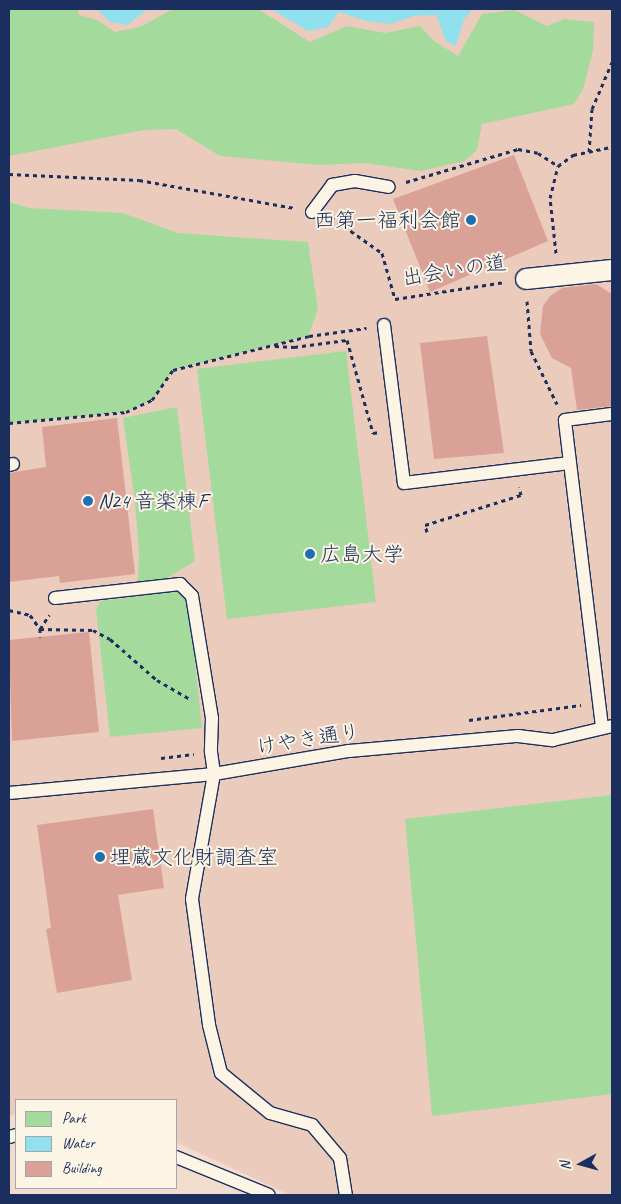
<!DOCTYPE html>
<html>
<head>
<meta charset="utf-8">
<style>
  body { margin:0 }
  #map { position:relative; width:621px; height:1204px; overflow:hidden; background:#f2dccd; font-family:Caveat,"Klee One",sans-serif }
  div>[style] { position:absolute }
  .built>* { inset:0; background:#ebcbbc }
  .green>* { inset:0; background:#a5da9d }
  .water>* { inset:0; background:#90e0ed }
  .building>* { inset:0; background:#daa296 }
  .path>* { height:3px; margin-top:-1.5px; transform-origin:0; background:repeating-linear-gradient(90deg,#1b2f5e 0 4px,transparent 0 8px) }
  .roads { filter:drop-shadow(1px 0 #1b2f5e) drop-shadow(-1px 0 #1b2f5e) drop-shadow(0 1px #1b2f5e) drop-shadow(0 -1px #1b2f5e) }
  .service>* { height:12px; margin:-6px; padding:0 6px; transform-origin:6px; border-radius:6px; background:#fcf5e5 }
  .pedestrian>* { height:20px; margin:-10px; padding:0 10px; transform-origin:10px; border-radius:10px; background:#fcf5e5 }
  .dots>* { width:14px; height:14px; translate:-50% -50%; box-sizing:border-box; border:2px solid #fcf5e5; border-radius:50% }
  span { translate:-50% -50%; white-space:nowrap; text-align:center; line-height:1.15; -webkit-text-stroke:4px #fcf5e5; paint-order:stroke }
  .poi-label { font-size:21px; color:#1b2f5e }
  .right { translate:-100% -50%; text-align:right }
  .left { translate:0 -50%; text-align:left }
  .street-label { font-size:21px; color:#1b2f5e }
  .frame { position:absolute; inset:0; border:10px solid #1b2f5e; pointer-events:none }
  .legend { position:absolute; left:15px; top:1099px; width:162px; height:90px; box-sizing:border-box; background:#fcf5e5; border:1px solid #a2a6af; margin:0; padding:6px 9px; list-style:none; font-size:15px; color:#1b2f5e }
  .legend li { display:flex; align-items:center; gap:10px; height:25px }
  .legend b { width:25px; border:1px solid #a2a6af }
  .north { position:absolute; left:556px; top:1139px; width:50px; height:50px; -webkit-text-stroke:4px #fcf5e5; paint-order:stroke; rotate:263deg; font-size:14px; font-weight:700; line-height:20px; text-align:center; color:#1b2f5e }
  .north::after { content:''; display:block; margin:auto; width:18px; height:22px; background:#1b2f5e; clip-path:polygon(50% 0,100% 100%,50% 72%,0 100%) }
</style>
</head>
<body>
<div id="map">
  <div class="built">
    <div style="clip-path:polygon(9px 9px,612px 9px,612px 1195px,290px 1195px,176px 1142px,176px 1100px,16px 1100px,16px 1114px,9px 1116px)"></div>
  </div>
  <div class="green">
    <div style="clip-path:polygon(9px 9px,78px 9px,79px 15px,97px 20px,115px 32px,140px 27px,173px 9px,258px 9px,310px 42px,347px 26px,385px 33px,420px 26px,434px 41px,458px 56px,482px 14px,514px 10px,547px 26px,564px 19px,594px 22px,593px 51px,583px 89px,574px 104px,482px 124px,477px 150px,465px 161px,420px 171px,365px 163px,318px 165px,220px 156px,176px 129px,144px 130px,9px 156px)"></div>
    <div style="clip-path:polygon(9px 202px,29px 208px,123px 213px,178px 233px,308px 242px,318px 309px,308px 336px,173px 370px,152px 400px,126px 412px,9px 423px)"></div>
    <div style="clip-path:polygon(346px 351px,376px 602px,227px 619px,197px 369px)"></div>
    <div style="clip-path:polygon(177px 407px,195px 561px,164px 580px,138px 582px,139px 553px,135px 501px,123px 418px)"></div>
    <div style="clip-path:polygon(178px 591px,188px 598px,202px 728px,110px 737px,96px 609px,101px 601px)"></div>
    <div style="clip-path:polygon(612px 795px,612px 1094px,432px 1116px,405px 819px)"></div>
  </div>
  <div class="water">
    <div style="clip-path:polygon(86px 9px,148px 9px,127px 25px,110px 22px,99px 11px)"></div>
    <div style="clip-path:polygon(271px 9px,473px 9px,464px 19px,456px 46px,446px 41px,436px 15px,413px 16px,391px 24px,366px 21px,339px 12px,328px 27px,308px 31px)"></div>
  </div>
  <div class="building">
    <div style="clip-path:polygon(514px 155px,548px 241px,430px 292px,393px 199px)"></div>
    <div style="clip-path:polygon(596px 284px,612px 294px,612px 406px,577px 410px,571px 368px,552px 358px,540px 334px,543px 306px,550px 296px,562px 288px)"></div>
    <div style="clip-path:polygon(487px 336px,504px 453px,434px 459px,420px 343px)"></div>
    <div style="clip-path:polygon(117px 418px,135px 574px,60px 583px,59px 576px,9px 582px,9px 473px,46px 467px,42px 427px)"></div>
    <div style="clip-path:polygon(89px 632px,99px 732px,12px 741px,9px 640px)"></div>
    <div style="clip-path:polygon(153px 809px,164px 888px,118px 895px,132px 980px,57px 993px,46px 929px,51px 928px,37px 825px)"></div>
  </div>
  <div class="path">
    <div style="left:589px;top:152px;width:43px;rotate:-86deg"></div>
    <div style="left:592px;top:109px;width:51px;rotate:-66.9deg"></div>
    <div style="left:9px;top:174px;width:130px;rotate:2.6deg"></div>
    <div style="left:139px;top:180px;width:158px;rotate:10.2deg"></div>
    <div style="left:406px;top:182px;width:117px;rotate:-16.4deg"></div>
    <div style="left:518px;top:149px;width:20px;rotate:11deg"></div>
    <div style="left:538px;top:153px;width:24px;rotate:33deg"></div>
    <div style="left:331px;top:217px;width:62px;rotate:35.2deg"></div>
    <div style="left:382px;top:253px;width:48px;rotate:74.2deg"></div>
    <div style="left:395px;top:299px;width:111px;rotate:-8.8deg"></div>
    <div style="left:556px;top:253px;width:55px;rotate:-96.2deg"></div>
    <div style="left:550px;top:198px;width:33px;rotate:-76deg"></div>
    <div style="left:558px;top:166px;width:19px;rotate:-36deg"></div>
    <div style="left:573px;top:155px;width:40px;rotate:-12deg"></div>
    <div style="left:527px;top:301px;width:50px;rotate:85.4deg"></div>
    <div style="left:531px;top:351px;width:59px;rotate:63.9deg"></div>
    <div style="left:275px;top:346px;width:19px;rotate:3deg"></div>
    <div style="left:294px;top:347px;width:53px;rotate:-7.5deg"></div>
    <div style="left:347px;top:340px;width:97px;rotate:74.4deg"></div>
    <div style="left:373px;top:433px;width:7px;rotate:-8deg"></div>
    <div style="left:9px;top:423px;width:118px;rotate:-5.4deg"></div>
    <div style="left:126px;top:412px;width:29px;rotate:-25deg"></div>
    <div style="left:152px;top:400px;width:37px;rotate:-55deg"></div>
    <div style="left:173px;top:370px;width:140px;rotate:-14deg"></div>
    <div style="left:309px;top:336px;width:58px;rotate:-8deg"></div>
    <div style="left:427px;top:532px;width:7px;rotate:-106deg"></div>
    <div style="left:425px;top:525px;width:101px;rotate:-17.4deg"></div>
    <div style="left:521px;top:495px;width:8px;rotate:-104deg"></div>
    <div style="left:9px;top:610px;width:22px;rotate:13deg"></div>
    <div style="left:30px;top:615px;width:17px;rotate:54deg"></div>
    <div style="left:40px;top:629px;width:8px;rotate:90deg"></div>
    <div style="left:40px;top:629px;width:53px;rotate:1.1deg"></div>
    <div style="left:93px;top:630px;width:19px;rotate:28deg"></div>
    <div style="left:110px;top:639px;width:62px;rotate:41.1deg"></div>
    <div style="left:157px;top:680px;width:39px;rotate:30deg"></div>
    <div style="left:40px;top:629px;width:17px;rotate:-57deg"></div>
    <div style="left:469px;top:720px;width:113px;rotate:-7.6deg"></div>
    <div style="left:161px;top:758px;width:33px;rotate:-7deg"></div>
  </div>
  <div class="roads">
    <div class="service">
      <div style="left:312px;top:212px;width:34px;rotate:-53deg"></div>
      <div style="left:332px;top:185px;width:23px;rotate:-10deg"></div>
      <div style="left:355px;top:181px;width:34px;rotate:10deg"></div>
      <div style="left:384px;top:325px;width:159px;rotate:82.8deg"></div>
      <div style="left:404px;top:483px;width:167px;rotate:-6.9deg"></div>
      <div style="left:9px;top:465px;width:4px;rotate:-14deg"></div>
      <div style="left:55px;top:598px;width:126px;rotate:-6.4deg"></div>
      <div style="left:180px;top:584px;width:17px;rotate:45deg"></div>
      <div style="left:192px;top:596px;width:124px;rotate:80.7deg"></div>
      <div style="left:212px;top:718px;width:34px;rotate:92deg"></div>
      <div style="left:211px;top:752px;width:22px;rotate:82deg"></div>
      <div style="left:214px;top:774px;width:127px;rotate:100deg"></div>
      <div style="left:192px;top:899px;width:127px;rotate:82.3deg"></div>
      <div style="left:209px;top:1025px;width:49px;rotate:76deg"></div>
      <div style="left:221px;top:1073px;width:63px;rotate:39.2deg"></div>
      <div style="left:270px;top:1113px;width:44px;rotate:15.9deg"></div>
      <div style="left:312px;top:1125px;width:43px;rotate:49.7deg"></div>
      <div style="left:340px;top:1158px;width:37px;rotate:81deg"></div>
      <div style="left:602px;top:727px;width:309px;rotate:-96.9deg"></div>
      <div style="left:565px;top:420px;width:47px;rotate:-7.3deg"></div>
      <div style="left:9px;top:793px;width:206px;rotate:-5.3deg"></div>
      <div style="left:214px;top:774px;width:137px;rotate:-9.7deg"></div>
      <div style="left:349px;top:751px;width:170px;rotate:-5.1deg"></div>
      <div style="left:518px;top:736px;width:35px;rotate:7deg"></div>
      <div style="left:553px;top:740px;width:61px;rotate:-13.3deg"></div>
      <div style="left:9px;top:1137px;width:7px;rotate:-16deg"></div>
      <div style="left:176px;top:1157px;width:100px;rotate:22.2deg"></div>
    </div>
    <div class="pedestrian">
      <div style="left:526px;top:279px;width:86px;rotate:-6deg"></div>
    </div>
  </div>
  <div class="dots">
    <div style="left:471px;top:220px;background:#1f6fb2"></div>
    <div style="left:88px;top:501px;background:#1f6fb2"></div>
    <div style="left:310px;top:554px;background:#1f6fb2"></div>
    <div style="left:100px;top:857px;background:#1f6fb2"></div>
  </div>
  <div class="poi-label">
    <span class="right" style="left:461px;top:220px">西第一福利会館</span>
    <span class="left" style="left:98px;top:501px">N24 音楽棟F</span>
    <span class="left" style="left:320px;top:554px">広島大学</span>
    <span class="left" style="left:110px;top:857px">埋蔵文化財調査室</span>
  </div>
  <div class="street-label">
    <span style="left:454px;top:270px;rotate:-9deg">出会いの道</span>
    <span style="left:308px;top:739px;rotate:-9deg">けやき通り</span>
  </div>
  <div class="frame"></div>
  <ul class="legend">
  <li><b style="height:14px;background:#a5da9d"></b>Park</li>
  <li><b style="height:14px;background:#90e0ed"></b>Water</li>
  <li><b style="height:14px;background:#daa296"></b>Building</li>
  </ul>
  <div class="north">N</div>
</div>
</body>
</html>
